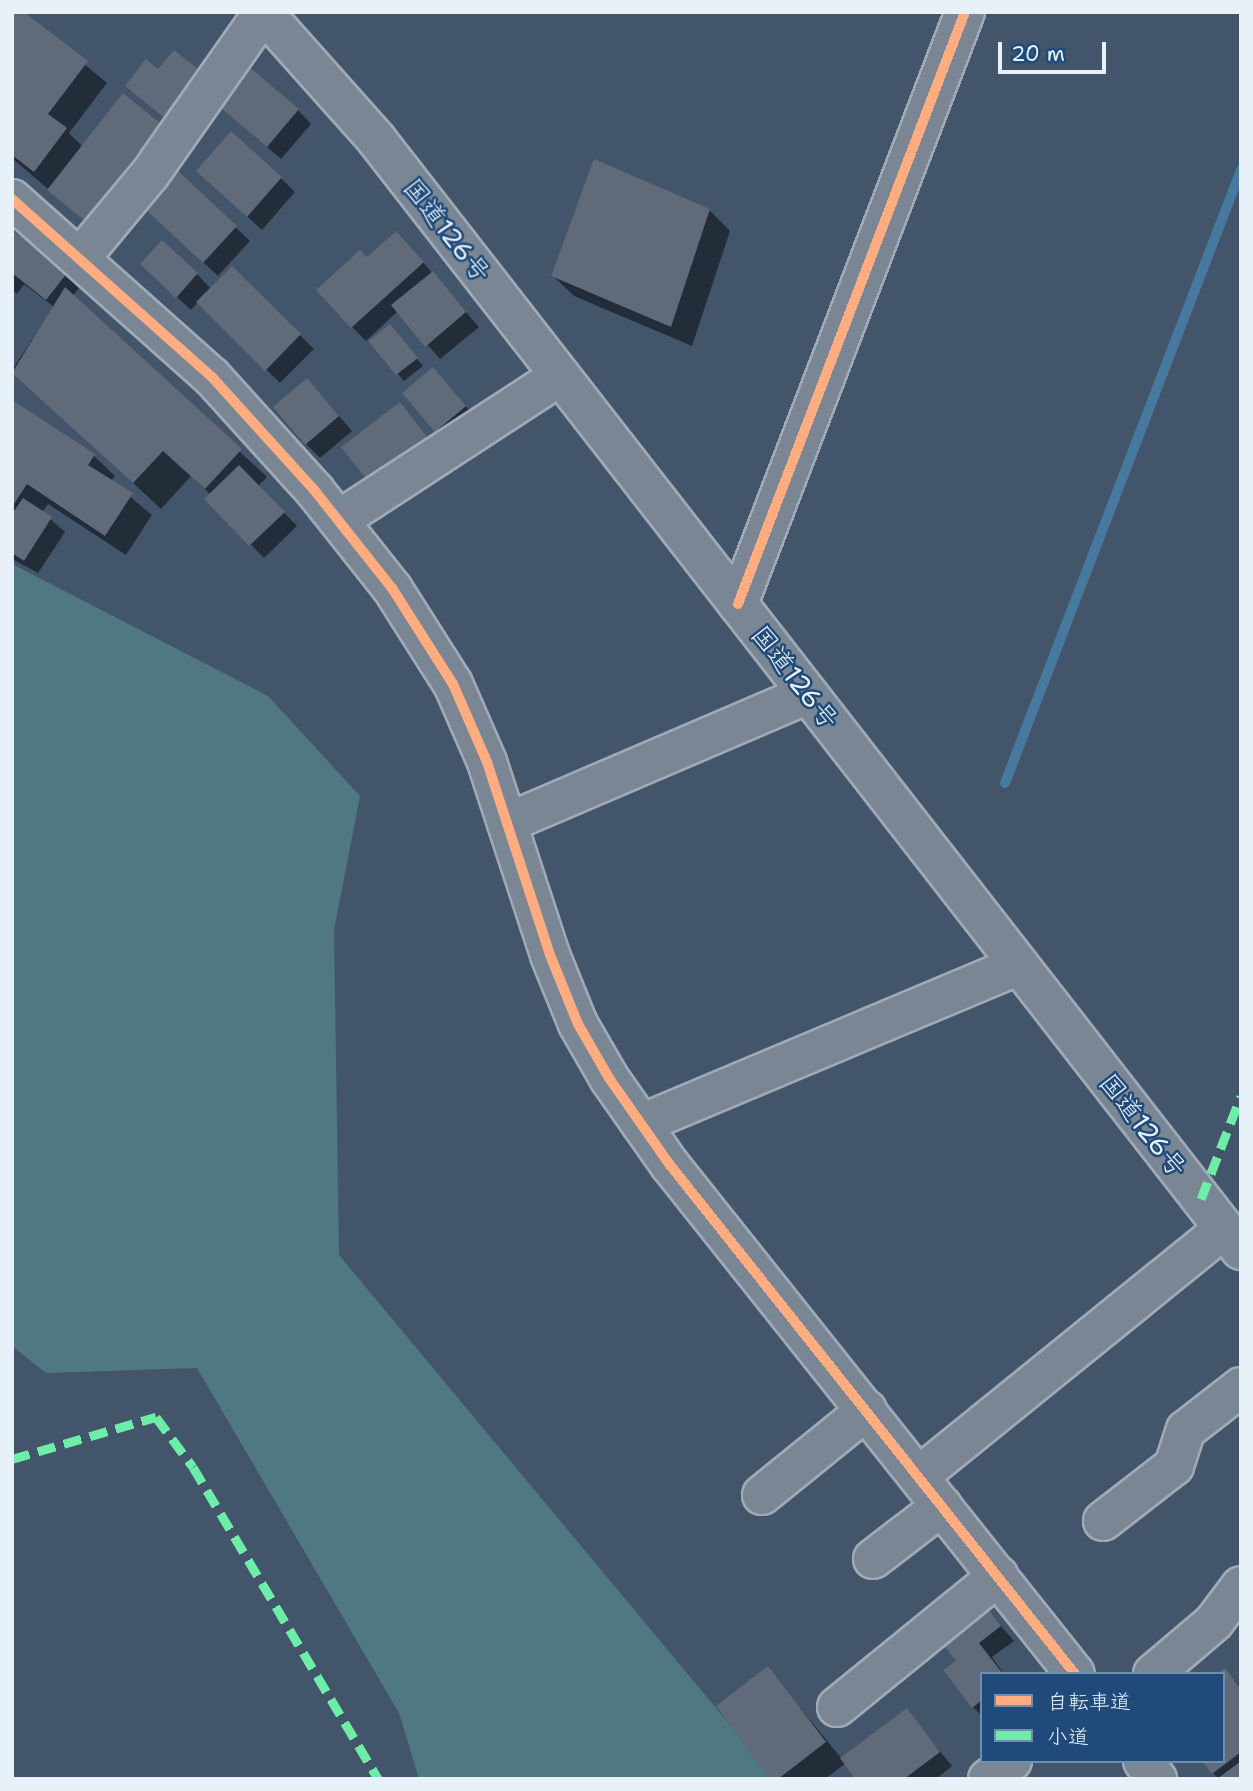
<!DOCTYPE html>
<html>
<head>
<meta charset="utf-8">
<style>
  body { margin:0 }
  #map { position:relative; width:1253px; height:1791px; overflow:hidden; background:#43556b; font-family:"Shantell Sans","Klee One",sans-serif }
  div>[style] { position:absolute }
  .green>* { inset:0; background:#507882 }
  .shadow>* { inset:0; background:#0007 }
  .stream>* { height:10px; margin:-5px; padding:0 5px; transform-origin:5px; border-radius:5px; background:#47799f }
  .building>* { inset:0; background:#606a78 }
  .roads { filter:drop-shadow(2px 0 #a0aab6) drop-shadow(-2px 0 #a0aab6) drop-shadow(0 2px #a0aab6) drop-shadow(0 -2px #a0aab6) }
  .minor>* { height:38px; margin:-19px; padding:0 19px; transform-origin:19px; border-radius:19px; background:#7a8694 }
  .highway>* { height:38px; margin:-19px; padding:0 19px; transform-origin:19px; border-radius:19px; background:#7a8694 }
  .quiet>* { height:9px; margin-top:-4.5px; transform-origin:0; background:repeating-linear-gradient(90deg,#6deda7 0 18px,transparent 0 27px) }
  .cycleway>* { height:10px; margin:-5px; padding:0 5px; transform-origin:5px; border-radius:5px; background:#ffac80 }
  span { translate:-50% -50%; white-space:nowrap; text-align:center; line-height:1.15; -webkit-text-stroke:5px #1f4a7a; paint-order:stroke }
  .street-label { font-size:26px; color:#e8f1f8 }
  .frame { position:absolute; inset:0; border:14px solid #e8f1f8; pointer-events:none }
  .legend { position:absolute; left:980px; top:1672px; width:245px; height:91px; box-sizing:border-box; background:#1f4a7a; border:2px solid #6f8dac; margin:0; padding:9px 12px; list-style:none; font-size:21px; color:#e8f1f8 }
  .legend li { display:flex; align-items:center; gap:14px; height:35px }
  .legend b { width:35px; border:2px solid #6f8dac }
  .scale { position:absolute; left:998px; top:42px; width:108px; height:32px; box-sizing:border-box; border:4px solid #e8f1f8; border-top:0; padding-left:9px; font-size:21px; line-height:24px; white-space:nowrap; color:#e8f1f8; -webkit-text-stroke:5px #1f4a7a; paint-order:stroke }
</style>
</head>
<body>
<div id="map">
  <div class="green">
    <div style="clip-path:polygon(12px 564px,268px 696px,360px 796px,334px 930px,339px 1255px,775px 1779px,419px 1779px,399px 1713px,197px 1368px,46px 1373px,12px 1346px)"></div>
  </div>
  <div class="shadow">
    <div style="clip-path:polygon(12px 12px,21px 12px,107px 83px,69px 133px,83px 147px,160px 125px,181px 146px,107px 240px,12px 158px)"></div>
    <div style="clip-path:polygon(298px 110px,311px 124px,281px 159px,225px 111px)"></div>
    <div style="clip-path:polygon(177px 172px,250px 241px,218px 276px,159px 221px)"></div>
    <div style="clip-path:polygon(281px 178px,295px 192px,262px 230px,212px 185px)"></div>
    <div style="clip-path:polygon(709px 210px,730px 231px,692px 346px,574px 296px,553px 276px)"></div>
    <div style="clip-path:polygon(12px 235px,66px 274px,79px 288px,73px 296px,267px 477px,258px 486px,297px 526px,264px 558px,206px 499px,211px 495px,191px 476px,161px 509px,12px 370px,54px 307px,24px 284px,17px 294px,12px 290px)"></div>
    <div style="clip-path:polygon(410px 247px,479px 327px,440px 359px,398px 311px,366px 341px,352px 327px)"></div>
    <div style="clip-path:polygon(232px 268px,314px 349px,280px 383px,198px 302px,191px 310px,156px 278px,197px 274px,211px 289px)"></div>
    <div style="clip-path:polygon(396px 333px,423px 366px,404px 381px,371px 342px)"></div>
    <div style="clip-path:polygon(433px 370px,479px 421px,450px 445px,405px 393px)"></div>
    <div style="clip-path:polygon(321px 395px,352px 431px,320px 458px,306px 444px)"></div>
    <div style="clip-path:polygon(12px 402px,94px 456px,115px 476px,111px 481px,152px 515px,126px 555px,48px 504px,42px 512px,65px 532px,38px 573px,12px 559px)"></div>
    <div style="clip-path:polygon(982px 1604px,1014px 1641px,992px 1657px,1004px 1674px,982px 1674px,982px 1716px,973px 1707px,958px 1661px)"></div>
    <div style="clip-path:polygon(768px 1669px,842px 1759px,906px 1710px,952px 1766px,936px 1779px,857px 1779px,846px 1763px,825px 1779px,773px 1779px)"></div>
    <div style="clip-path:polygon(1225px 1670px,1241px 1687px,1241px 1779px,1219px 1779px,1213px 1773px,1223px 1761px)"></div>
  </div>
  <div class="stream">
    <div style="left:1005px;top:783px;width:657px;rotate:-68.94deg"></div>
  </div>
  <div class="building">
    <div style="clip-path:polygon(12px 12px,24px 12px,88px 61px,48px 114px,67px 128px,34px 172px,12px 155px)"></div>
    <div style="clip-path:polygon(174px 50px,202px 72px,166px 119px,125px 86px,146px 59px,158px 69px)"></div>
    <div style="clip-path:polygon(241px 60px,299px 109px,267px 147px,209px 98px)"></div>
    <div style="clip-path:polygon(123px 93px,161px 124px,85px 221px,47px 190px)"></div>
    <div style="clip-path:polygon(231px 131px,282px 177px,247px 217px,196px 171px)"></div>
    <div style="clip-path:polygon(594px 159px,710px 209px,671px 327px,551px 276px)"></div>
    <div style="clip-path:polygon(177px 170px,237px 226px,203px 263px,143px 207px)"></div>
    <div style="clip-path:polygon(12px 230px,67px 273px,46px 300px,12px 273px)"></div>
    <div style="clip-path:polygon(396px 231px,424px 262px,351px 328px,316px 290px,360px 250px,367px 257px)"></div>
    <div style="clip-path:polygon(162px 240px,198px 273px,176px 298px,140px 264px)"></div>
    <div style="clip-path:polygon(232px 266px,301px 334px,265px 371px,196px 302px)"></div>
    <div style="clip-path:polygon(433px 271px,466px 312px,425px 347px,391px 305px)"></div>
    <div style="clip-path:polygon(65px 287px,242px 449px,205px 489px,163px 451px,133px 483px,12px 373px)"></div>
    <div style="clip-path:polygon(390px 324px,418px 358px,396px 375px,368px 341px)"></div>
    <div style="clip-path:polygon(433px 367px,466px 406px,435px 432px,402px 393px)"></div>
    <div style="clip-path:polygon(307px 378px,339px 416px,305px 445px,273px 407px)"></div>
    <div style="clip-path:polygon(12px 400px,95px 454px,88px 465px,133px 493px,105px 536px,27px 484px,12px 507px)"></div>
    <div style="clip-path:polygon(400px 402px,434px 446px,375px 490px,341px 447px)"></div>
    <div style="clip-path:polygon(239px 465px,285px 512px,249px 546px,204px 499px)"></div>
    <div style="clip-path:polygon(23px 498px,52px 517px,24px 561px,12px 553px,12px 514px)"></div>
    <div style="clip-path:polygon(982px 1601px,1001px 1626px,979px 1643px,1003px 1674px,982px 1674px,982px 1700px,972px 1708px,943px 1670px,956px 1661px,937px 1636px)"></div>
    <div style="clip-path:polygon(768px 1666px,826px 1742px,778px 1779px,770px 1779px,716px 1706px)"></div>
    <div style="clip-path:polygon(1225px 1668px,1241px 1689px,1241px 1752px,1212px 1774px,1202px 1761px,1223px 1761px,1223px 1674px,1217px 1674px)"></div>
    <div style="clip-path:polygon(907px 1708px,940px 1752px,904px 1779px,855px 1779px,840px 1758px)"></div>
    <div style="clip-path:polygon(1241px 1761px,1241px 1779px,1217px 1779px)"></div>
  </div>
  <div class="roads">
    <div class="minor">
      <div style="left:12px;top:199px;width:268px;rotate:41.7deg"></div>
      <div style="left:212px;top:377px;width:154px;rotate:47.9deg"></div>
      <div style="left:315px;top:491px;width:124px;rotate:51.6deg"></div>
      <div style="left:392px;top:588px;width:114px;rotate:57.6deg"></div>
      <div style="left:453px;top:684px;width:85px;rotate:66.4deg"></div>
      <div style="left:487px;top:762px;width:203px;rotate:71.9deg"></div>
      <div style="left:550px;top:955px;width:74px;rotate:67.9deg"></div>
      <div style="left:578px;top:1024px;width:62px;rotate:60.1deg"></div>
      <div style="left:609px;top:1078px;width:106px;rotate:55deg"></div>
      <div style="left:670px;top:1165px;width:650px;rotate:51.49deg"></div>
      <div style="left:81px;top:257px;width:108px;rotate:-50.3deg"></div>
      <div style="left:150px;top:174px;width:198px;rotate:-54.9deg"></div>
      <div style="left:339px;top:520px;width:264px;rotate:-33.1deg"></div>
      <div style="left:738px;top:604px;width:634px;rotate:-69.02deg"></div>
      <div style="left:507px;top:823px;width:327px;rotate:-23.2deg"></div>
      <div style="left:641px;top:1124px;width:410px;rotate:-22.8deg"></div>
      <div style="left:919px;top:1476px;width:392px;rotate:-39deg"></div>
      <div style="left:762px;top:1495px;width:135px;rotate:-39deg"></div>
      <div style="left:1103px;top:1521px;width:90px;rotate:-37.8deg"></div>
      <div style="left:1174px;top:1466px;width:38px;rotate:-72deg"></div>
      <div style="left:1186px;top:1430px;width:70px;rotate:-38deg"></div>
      <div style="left:873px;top:1559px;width:87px;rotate:-37.5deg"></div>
      <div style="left:1153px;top:1674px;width:80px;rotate:-40.4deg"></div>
      <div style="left:1214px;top:1622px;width:45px;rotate:-53.1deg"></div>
      <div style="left:837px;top:1707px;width:208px;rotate:-39.1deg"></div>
      <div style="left:1143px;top:1761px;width:23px;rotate:52deg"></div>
      <div style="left:988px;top:1779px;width:30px;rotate:-37deg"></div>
    </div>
    <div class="highway">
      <div style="left:263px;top:12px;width:170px;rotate:48.3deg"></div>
      <div style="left:376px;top:139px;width:1408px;rotate:52.1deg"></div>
    </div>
  </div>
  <div class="quiet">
    <div style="left:1201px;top:1199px;width:110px;rotate:-68.8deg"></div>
    <div style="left:12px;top:1459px;width:150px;rotate:-16.3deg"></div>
    <div style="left:156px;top:1417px;width:62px;rotate:53.5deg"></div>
    <div style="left:193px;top:1467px;width:363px;rotate:59.3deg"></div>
  </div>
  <div class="cycleway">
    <div style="left:12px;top:199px;width:268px;rotate:41.7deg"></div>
    <div style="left:212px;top:377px;width:154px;rotate:47.9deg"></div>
    <div style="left:315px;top:491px;width:124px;rotate:51.6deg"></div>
    <div style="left:392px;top:588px;width:114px;rotate:57.6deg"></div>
    <div style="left:453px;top:684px;width:85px;rotate:66.4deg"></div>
    <div style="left:487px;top:762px;width:203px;rotate:71.9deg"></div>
    <div style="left:550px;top:955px;width:74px;rotate:67.9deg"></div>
    <div style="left:578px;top:1024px;width:62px;rotate:60.1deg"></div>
    <div style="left:609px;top:1078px;width:106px;rotate:55deg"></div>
    <div style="left:670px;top:1165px;width:650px;rotate:51.49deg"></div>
    <div style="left:738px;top:604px;width:634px;rotate:-69.02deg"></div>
  </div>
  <div class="street-label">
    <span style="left:447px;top:230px;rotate:52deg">国道126号</span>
    <span style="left:795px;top:677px;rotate:52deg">国道126号</span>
    <span style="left:1143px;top:1125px;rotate:52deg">国道126号</span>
  </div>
  <div class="frame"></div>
  <ul class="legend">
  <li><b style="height:9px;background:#ffac80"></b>自転車道</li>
  <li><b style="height:9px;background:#6deda7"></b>小道</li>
  </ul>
  <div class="scale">20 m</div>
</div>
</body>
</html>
